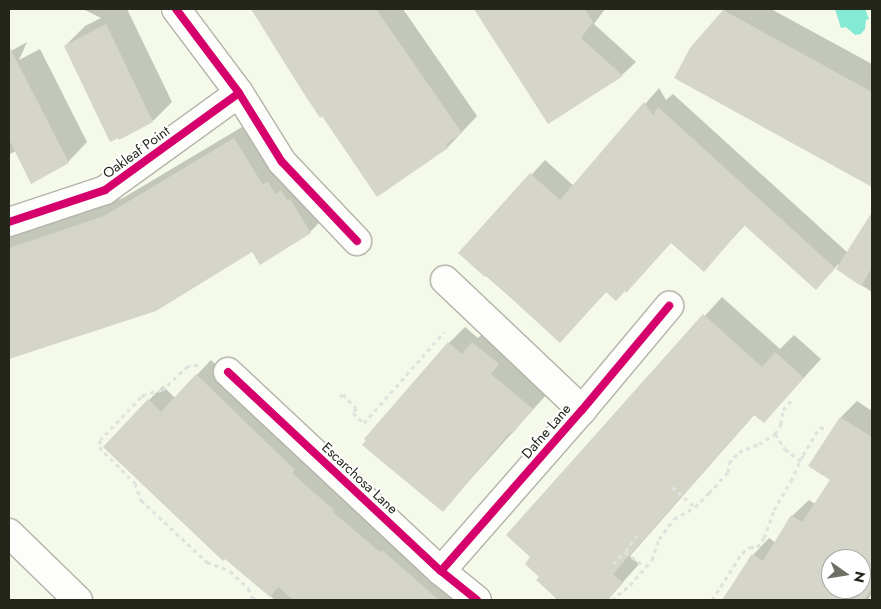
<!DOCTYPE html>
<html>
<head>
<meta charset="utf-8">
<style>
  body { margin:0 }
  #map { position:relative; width:881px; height:609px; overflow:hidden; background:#f4f9e9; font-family:Jost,sans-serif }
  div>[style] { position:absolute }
  .water>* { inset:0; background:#84ead3 }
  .shadow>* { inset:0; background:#0003 }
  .building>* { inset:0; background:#d5d5c9 }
  .path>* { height:3px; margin-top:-1.5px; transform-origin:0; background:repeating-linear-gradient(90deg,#e0e2dd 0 4px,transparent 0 8px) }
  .roads { filter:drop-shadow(1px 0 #b1b5a9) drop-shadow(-1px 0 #b1b5a9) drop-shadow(0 1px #b1b5a9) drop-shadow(0 -1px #b1b5a9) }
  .minor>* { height:28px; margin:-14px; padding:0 14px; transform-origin:14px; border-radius:14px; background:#fdfefc }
  .cycleway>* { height:8px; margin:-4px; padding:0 4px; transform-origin:4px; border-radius:4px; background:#d6006c }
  span { translate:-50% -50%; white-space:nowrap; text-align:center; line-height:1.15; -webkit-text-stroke:4px #fff; paint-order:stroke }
  .street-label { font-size:14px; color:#24261c }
  .frame { position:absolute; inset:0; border:10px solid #24261c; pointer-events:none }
  .north { position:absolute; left:821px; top:549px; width:50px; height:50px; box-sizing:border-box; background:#fff; border:1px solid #a7a8a4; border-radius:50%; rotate:103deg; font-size:14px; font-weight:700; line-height:20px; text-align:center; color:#24261c }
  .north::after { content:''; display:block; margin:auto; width:18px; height:22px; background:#6d7064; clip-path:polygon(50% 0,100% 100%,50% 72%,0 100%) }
</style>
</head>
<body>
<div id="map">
  <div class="water">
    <div style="clip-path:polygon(835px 9px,865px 9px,869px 19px,866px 20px,865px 29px,861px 34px,855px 35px,846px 27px,841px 28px)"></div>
  </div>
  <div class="shadow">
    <div style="clip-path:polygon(83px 9px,127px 9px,172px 102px,153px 121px,65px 46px,85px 26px,101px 18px)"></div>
    <div style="clip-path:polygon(251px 9px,403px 9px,477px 116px,448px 147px,377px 195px,323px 114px,321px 116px)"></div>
    <div style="clip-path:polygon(475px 9px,605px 9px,594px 24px,636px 62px,622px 75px,548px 123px)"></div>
    <div style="clip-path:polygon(726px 9px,771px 9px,872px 64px,872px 186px,675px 77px,691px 49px)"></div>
    <div style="clip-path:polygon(27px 42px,19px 60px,40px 49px,87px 142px,68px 162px,16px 151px,10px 154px,9px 151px,9px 52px)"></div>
    <div style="clip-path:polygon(659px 88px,666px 100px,673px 94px,848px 253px,872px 214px,872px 292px,837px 269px,839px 263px,830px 274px,745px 225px,704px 270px,671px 242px,625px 290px,607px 291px,560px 341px,460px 253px,545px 160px,574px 186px)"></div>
    <div style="clip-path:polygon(252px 121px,328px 214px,310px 232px,253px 250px,155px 310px,9px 358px,9px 235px,123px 198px)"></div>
    <div style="clip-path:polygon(722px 297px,780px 349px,794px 335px,821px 359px,764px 421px,755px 414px,630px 556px,639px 564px,607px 600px,557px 600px,540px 577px,532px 557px,507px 535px)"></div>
    <div style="clip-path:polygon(465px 327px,478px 338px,489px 327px,514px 347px,506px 357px,548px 393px,443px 510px,449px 343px)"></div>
    <div style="clip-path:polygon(211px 360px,308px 455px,468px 600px,275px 600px,225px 557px,149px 400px,163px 386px,175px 398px)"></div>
    <div style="clip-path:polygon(evenodd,857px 401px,872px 411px,872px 594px,868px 600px,723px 600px,753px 555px,769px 538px,776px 543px,792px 516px,809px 500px,815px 504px,831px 479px,841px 417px,857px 401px,831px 559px,861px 559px,861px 589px,831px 589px,831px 559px)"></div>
  </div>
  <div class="building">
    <div style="clip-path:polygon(251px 9px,376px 9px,462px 133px,446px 144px,448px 148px,377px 197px,322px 116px,320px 118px,299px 86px)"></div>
    <div style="clip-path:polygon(474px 9px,585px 9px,593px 22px,581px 38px,623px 76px,548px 124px)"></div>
    <div style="clip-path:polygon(723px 10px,872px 92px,872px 187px,674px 78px,690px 48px)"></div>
    <div style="clip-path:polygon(106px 24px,153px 122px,119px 140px,118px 138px,110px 142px,64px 46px)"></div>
    <div style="clip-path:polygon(9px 46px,69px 163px,31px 184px,9px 139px)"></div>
    <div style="clip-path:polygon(644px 102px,653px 115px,658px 107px,835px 268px,816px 290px,744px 225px,704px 272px,671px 243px,626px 293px,625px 291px,616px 301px,606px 292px,560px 343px,486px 275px,485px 277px,458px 253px,530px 173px,560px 200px)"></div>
    <div style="clip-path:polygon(234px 138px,263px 185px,268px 181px,275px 194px,281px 190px,287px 200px,290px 199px,311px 233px,260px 265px,252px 252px,156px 311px,9px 359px,9px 248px,104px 216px)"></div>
    <div style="clip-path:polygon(872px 212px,872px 268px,861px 286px,836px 269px)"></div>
    <div style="clip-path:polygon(703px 314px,762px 367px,775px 352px,804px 378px,764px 423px,754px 415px,613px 574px,623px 583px,608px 600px,558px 600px,536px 580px,539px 577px,525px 564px,530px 557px,506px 535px)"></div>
    <div style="clip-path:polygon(448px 342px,462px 354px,472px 342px,499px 364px,491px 374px,533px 409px,512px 434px,510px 432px,443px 512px,362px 445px,366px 440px,364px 439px)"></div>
    <div style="clip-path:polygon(196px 374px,295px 470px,292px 473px,334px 510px,333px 512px,380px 552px,382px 550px,439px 600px,293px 600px,278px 587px,270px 597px,225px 559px,223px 561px,103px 447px,148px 399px,161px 412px)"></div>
    <div style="clip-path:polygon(evenodd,840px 417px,872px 437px,872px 587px,864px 600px,722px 600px,752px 554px,763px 561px,791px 515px,802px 522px,830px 480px,808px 466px,840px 417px,831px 559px,861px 559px,861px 589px,831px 589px,831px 559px)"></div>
  </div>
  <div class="path">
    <div style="left:198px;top:365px;width:10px;rotate:174deg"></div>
    <div style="left:188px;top:366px;width:35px;rotate:137deg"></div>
    <div style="left:162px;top:390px;width:17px;rotate:167deg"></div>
    <div style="left:145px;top:394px;width:5px;rotate:143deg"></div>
    <div style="left:141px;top:397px;width:59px;rotate:133.6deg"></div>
    <div style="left:100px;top:440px;width:7px;rotate:98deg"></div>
    <div style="left:99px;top:447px;width:51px;rotate:45deg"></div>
    <div style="left:135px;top:483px;width:18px;rotate:71deg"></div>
    <div style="left:141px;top:500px;width:91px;rotate:43.2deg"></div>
    <div style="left:207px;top:562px;width:25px;rotate:21deg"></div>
    <div style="left:230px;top:571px;width:25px;rotate:43deg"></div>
    <div style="left:248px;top:588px;width:10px;rotate:66deg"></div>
    <div style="left:252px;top:597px;width:5px;rotate:37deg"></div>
    <div style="left:340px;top:397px;width:4px;rotate:-45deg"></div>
    <div style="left:343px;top:394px;width:19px;rotate:47deg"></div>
    <div style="left:356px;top:408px;width:6px;rotate:121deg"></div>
    <div style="left:353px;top:413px;width:15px;rotate:42deg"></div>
    <div style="left:364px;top:423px;width:121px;rotate:-48.7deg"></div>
    <div style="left:775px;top:434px;width:18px;rotate:56deg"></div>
    <div style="left:785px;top:449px;width:20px;rotate:37deg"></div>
    <div style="left:672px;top:487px;width:30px;rotate:41deg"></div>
    <div style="left:637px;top:535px;width:21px;rotate:125deg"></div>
    <div style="left:625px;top:552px;width:25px;rotate:37deg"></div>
    <div style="left:613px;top:564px;width:17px;rotate:-45deg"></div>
    <div style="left:612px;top:600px;width:23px;rotate:-40deg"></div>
    <div style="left:630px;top:585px;width:33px;rotate:-49deg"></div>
    <div style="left:652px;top:560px;width:22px;rotate:-72deg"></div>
    <div style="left:659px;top:539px;width:25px;rotate:-53deg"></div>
    <div style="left:674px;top:519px;width:24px;rotate:-30deg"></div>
    <div style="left:695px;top:507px;width:20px;rotate:-45deg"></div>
    <div style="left:709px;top:493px;width:28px;rotate:-48deg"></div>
    <div style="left:728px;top:472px;width:9px;rotate:-84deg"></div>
    <div style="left:729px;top:463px;width:15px;rotate:-48deg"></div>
    <div style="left:739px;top:452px;width:22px;rotate:-22deg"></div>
    <div style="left:759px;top:444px;width:19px;rotate:-32deg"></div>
    <div style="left:775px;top:434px;width:12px;rotate:-59deg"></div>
    <div style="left:781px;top:424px;width:14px;rotate:-82deg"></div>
    <div style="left:783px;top:410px;width:15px;rotate:-48deg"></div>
    <div style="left:712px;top:600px;width:56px;rotate:-57.4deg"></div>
    <div style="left:742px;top:553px;width:10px;rotate:-37deg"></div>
    <div style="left:750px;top:547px;width:7px"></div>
    <div style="left:757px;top:547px;width:11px;rotate:-52deg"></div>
    <div style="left:764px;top:538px;width:30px;rotate:-70deg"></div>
    <div style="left:774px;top:510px;width:34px;rotate:-60deg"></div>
    <div style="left:791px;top:481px;width:29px;rotate:-65deg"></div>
    <div style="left:803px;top:455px;width:33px;rotate:-59deg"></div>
    <div style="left:820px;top:427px;width:5px;rotate:22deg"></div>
  </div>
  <div class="roads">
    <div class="minor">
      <div style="left:176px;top:9px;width:105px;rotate:53.1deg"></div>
      <div style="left:239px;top:93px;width:81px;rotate:58.1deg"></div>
      <div style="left:282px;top:162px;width:109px;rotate:46.5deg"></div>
      <div style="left:9px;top:222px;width:101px;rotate:-18.4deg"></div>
      <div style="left:105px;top:190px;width:165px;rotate:-35.9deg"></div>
      <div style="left:445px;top:280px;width:189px;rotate:43.5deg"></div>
      <div style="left:228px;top:372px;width:291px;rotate:43.1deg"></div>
      <div style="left:441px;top:571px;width:46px;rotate:38.9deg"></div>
      <div style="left:9px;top:533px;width:96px;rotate:44.2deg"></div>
      <div style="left:441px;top:571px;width:214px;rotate:-48.8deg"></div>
      <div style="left:582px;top:410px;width:136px;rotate:-50.1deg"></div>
    </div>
  </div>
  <div class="cycleway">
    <div style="left:176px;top:9px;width:105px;rotate:53.1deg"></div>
    <div style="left:239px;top:93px;width:81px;rotate:58.1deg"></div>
    <div style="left:282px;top:162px;width:109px;rotate:46.5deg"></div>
    <div style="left:9px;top:222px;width:101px;rotate:-18.4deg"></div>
    <div style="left:105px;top:190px;width:165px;rotate:-35.9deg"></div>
    <div style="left:228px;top:372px;width:291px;rotate:43.1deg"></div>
    <div style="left:441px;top:571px;width:46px;rotate:38.9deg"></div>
    <div style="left:441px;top:571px;width:214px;rotate:-48.8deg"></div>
    <div style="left:582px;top:410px;width:136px;rotate:-50.1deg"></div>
  </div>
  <div class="street-label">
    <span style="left:136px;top:152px;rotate:-36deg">Oakleaf Point</span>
    <span style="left:546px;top:431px;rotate:-49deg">Dafne Lane</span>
    <span style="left:360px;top:478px;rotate:43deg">Escarchosa Lane</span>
  </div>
  <div class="frame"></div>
  <div class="north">N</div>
</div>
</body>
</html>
